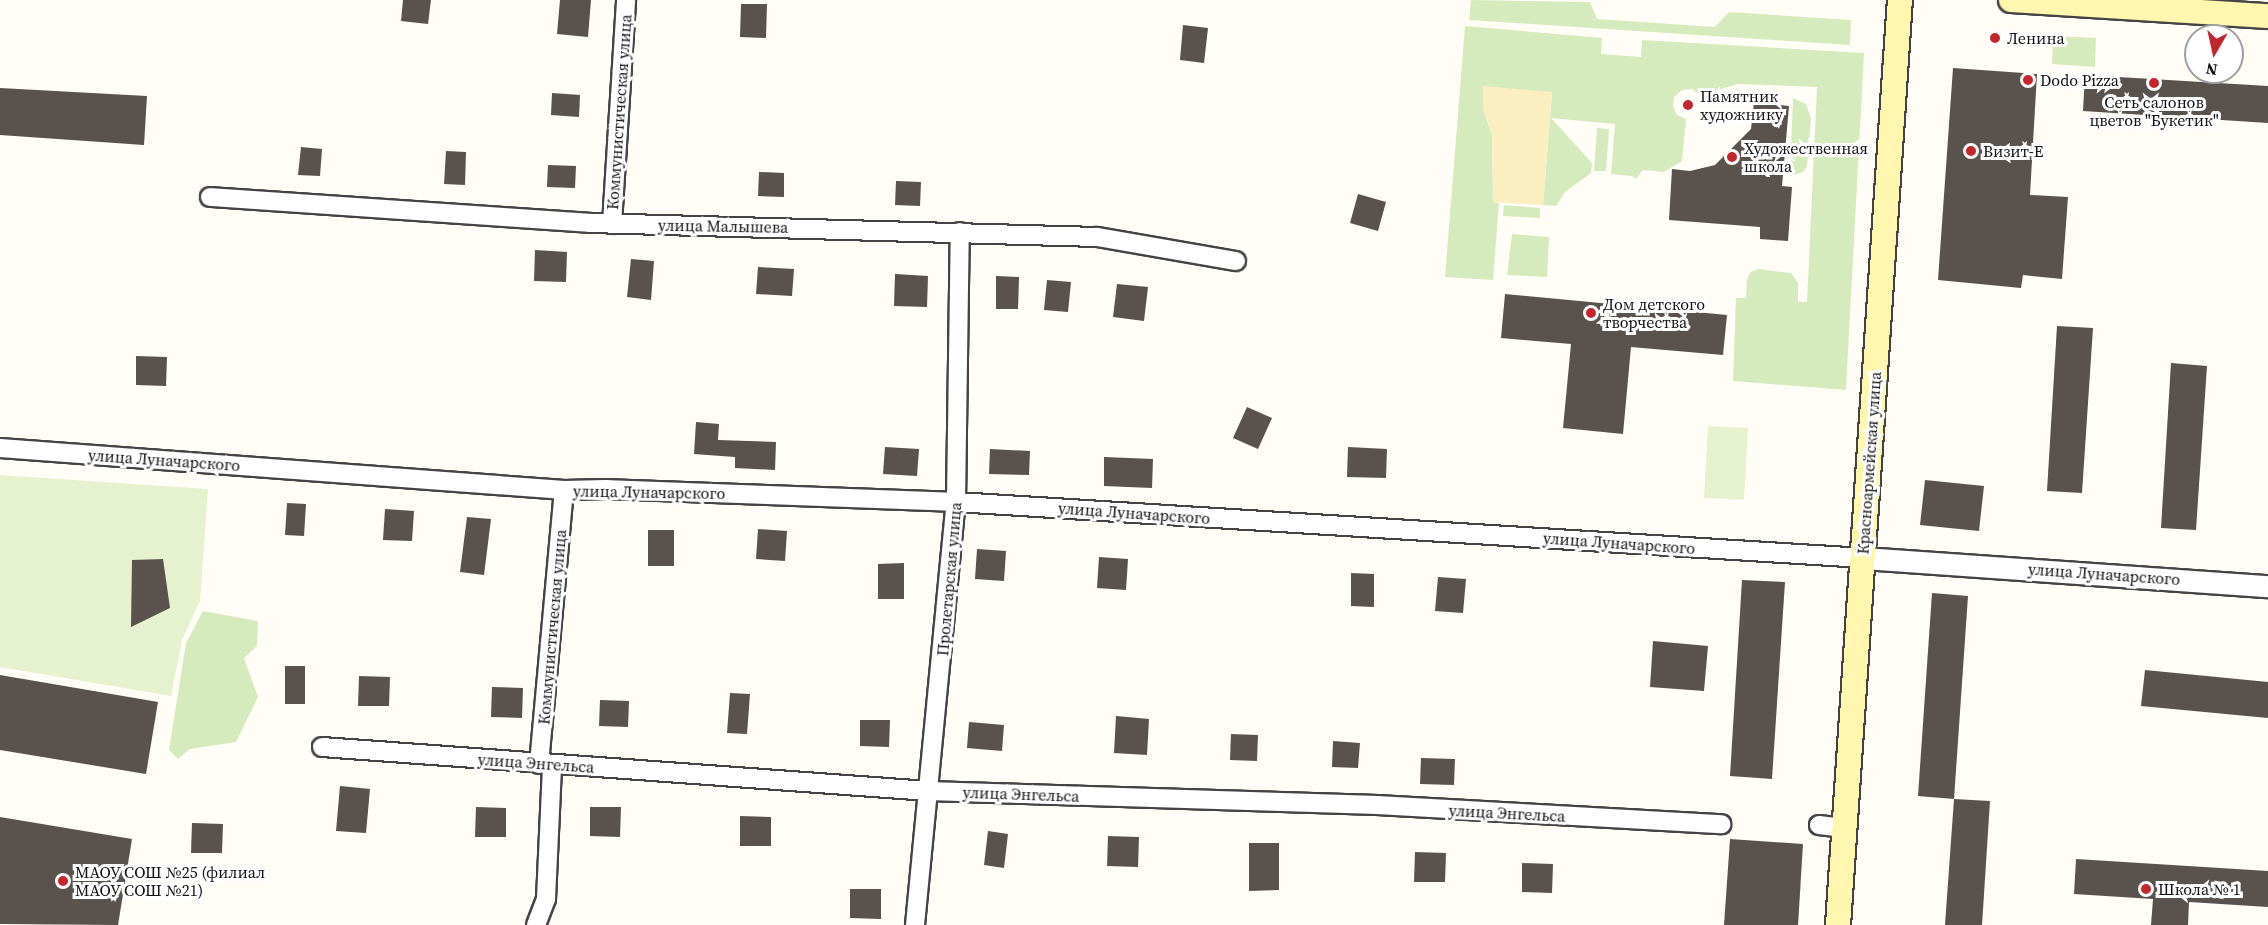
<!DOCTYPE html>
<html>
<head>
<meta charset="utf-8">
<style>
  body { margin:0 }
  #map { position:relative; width:2268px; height:925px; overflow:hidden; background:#fffdf5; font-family:"Source Serif 4",serif }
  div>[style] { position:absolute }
  .green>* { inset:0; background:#d5ebbd }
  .sand>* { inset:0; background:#fbeec1 }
  .pitch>* { inset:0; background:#e6f2cf }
  .building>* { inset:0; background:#5a524d }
  .roads { filter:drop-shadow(2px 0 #444) drop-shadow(-2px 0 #444) drop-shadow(0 2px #444) drop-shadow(0 -2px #444) }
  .minor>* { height:18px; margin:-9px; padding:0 9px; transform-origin:9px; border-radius:9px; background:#fff }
  .tertiary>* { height:21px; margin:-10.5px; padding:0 10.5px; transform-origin:10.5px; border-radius:10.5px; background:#fff }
  .secondary>* { height:24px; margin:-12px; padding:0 12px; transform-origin:12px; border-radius:12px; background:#fff6b0 }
  .dots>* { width:16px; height:16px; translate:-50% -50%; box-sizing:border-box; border:3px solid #fff; border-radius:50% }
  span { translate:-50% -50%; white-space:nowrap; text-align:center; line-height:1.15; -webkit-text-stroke:6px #fff; paint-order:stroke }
  .poi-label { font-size:16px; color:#111 }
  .left { translate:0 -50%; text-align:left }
  .street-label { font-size:16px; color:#111 }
  .north { position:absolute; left:2184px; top:24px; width:60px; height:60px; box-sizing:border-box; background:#fff; border:2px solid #a0a0a0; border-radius:50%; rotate:189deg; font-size:16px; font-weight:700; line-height:24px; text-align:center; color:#111 }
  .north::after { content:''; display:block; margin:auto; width:21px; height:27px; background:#c4262e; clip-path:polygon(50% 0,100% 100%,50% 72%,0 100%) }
</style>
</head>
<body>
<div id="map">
  <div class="green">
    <div style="clip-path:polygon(1471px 0,1590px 2px,1597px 19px,1715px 27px,1729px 12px,1851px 20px,1850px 45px,1469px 20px)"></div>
    <div style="clip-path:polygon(1465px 26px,1602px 38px,1601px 54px,1641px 57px,1642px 40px,1864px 53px,1846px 390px,1733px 381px,1736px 298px,1746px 298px,1747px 279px,1751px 272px,1758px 269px,1791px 273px,1798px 283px,1798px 302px,1807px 302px,1817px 87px,1738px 84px,1700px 95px,1692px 89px,1682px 90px,1674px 97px,1673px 106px,1677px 115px,1686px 119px,1682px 161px,1664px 172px,1643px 170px,1636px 179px,1632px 176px,1611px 174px,1615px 124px,1551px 118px,1592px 163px,1591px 173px,1565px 192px,1556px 206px,1543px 205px,1552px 93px,1483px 87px,1483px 109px,1492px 135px,1493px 202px,1499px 203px,1493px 280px,1445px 277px)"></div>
    <div style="clip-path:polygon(2053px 36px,2096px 38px,2095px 67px,2052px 64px)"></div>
    <div style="clip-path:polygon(1793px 98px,1806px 104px,1811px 118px,1807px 166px,1803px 172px,1790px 176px)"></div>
    <div style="clip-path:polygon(1597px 128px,1609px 129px,1606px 171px,1594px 171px)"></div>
    <div style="clip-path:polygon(1504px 205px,1540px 208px,1540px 218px,1503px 216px)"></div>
    <div style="clip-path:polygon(1512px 234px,1549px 237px,1547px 277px,1507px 275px)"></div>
    <div style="clip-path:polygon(203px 611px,258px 621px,257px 646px,244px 658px,258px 697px,236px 742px,190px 749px,178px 759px,169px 750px,186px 643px)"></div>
  </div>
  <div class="sand">
    <div style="clip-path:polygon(1483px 86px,1552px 92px,1543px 205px,1493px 202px,1492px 135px,1483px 109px)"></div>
  </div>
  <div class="pitch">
    <div style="clip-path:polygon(1708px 426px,1748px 428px,1744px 500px,1704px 498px)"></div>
    <div style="clip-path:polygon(0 475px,208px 489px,200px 601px,182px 640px,171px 696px,0 667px)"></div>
  </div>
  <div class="building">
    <div style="clip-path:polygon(403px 0,431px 0,428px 24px,401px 21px)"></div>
    <div style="clip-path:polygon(560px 0,591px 0,588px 37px,557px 34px)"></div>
    <div style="clip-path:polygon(741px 4px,767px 4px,766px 38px,740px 37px)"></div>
    <div style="clip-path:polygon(1183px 25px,1208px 28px,1204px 63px,1180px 60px)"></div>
    <div style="clip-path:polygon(1953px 68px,2037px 74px,2030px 195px,2068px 197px,2062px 279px,2023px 275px,2021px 288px,1938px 280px)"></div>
    <div style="clip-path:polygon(2085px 75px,2268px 86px,2268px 123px,2083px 111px)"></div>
    <div style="clip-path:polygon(0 88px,147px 96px,144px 145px,0 135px)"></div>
    <div style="clip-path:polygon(552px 93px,580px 95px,579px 117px,551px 115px)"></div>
    <div style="clip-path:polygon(1754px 102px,1789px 106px,1782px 186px,1792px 187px,1788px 241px,1760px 239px,1760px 227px,1669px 220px,1672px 169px,1690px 171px,1715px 165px,1751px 129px)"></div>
    <div style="clip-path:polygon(301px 147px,322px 149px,320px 176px,298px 175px)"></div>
    <div style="clip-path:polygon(446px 151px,466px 152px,465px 185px,444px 184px)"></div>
    <div style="clip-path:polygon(548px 165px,576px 166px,575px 188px,547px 187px)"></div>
    <div style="clip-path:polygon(759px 172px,784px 173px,784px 197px,758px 196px)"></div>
    <div style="clip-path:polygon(896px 181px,921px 182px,920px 206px,895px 205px)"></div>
    <div style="clip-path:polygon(1358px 194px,1386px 202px,1378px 231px,1350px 223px)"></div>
    <div style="clip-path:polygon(535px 250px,567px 252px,566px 282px,534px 281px)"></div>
    <div style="clip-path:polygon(631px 259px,654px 261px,651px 300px,627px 297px)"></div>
    <div style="clip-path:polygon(758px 267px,794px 269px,792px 296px,756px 294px)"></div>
    <div style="clip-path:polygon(895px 274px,928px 276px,927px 307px,894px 306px)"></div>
    <div style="clip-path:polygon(996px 276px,1019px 277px,1018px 309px,996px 309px)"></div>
    <div style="clip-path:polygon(1047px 280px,1071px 282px,1068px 312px,1044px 310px)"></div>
    <div style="clip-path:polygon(1117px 284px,1148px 287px,1144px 321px,1113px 317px)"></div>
    <div style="clip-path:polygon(1505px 294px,1727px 315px,1723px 355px,1631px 347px,1623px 434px,1563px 428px,1571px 344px,1501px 338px)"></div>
    <div style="clip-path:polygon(2057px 326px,2093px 328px,2082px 493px,2047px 491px)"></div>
    <div style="clip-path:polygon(136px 356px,167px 357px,166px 386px,136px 385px)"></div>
    <div style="clip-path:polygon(2171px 363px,2207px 366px,2196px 530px,2161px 528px)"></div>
    <div style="clip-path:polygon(1247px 407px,1272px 418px,1258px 449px,1233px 438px)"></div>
    <div style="clip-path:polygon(696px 422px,719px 424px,718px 440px,776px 442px,775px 470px,735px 468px,735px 457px,694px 454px)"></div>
    <div style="clip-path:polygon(885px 447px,919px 449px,917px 476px,883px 474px)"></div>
    <div style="clip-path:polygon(1348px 447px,1387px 449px,1386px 478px,1347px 477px)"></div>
    <div style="clip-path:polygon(990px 449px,1030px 451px,1029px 475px,989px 474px)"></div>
    <div style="clip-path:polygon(1104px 457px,1153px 459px,1152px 488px,1104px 486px)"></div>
    <div style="clip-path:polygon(1925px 480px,1984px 486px,1979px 531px,1920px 525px)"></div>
    <div style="clip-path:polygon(287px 503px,306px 504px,304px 536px,285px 535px)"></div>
    <div style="clip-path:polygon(385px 509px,414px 511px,412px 541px,383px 540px)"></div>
    <div style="clip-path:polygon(467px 517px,491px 519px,484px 575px,460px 572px)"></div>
    <div style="clip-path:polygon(758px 529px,787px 531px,785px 561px,756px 559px)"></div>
    <div style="clip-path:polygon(648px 530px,674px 530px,674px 566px,648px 566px)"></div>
    <div style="clip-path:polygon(977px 549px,1006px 551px,1004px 581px,975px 579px)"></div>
    <div style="clip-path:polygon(1099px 557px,1128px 559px,1126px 590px,1097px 588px)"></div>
    <div style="clip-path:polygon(163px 559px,170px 608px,131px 627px,132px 560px)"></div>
    <div style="clip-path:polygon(904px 563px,904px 599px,878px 599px,878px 564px)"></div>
    <div style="clip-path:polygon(1351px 573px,1374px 574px,1374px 607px,1351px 606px)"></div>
    <div style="clip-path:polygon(1438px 577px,1466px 579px,1463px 613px,1435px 611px)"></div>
    <div style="clip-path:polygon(1742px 580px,1785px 582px,1772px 779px,1730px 776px)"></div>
    <div style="clip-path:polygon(1932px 593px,1968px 596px,1954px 799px,1918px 796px)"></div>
    <div style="clip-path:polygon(1653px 641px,1708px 646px,1704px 691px,1650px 687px)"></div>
    <div style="clip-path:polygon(285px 666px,305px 666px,305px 704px,285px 704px)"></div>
    <div style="clip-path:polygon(2145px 670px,2268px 682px,2268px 718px,2141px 706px)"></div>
    <div style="clip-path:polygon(0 675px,158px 702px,146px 774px,0 750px)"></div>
    <div style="clip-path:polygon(359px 676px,390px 677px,389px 706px,358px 706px)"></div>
    <div style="clip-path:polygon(492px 687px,523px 688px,522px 718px,491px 717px)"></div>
    <div style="clip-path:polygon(730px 693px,750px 694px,747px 734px,727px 733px)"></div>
    <div style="clip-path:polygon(600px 700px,629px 701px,628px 727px,599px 726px)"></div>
    <div style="clip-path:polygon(1116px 716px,1149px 719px,1147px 755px,1114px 753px)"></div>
    <div style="clip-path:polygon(860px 720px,890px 720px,889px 747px,860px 746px)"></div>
    <div style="clip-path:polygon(969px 722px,1004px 725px,1002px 751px,967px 748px)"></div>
    <div style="clip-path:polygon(1231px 734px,1258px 735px,1257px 761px,1230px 760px)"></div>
    <div style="clip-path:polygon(1333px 741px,1360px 743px,1358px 768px,1332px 767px)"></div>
    <div style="clip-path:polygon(1421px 758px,1455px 759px,1454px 785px,1420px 784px)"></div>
    <div style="clip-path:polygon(340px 786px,370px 789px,366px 833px,336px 831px)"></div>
    <div style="clip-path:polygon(1954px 799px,1990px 801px,1982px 925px,1945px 925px)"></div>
    <div style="clip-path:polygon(476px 807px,506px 808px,506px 837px,475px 837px)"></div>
    <div style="clip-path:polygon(590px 807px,621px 807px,620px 837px,590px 836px)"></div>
    <div style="clip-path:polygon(740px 816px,771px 817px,771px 846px,740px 846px)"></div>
    <div style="clip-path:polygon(0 817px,132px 839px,118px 925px,0 924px)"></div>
    <div style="clip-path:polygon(192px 823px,223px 824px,222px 853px,191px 853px)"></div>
    <div style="clip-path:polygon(988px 831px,1008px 834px,1004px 868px,984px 865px)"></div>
    <div style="clip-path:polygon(1108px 836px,1139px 837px,1138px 867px,1107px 866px)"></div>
    <div style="clip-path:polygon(1730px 839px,1803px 844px,1798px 925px,1724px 925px)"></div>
    <div style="clip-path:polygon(1249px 843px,1279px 843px,1279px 890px,1249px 891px)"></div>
    <div style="clip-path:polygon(1415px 852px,1446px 853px,1445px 882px,1414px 882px)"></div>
    <div style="clip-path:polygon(2076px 859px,2268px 871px,2268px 907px,2189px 902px,2188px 925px,2151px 925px,2153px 899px,2074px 894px)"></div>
    <div style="clip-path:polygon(1522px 863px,1553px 864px,1552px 893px,1522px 892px)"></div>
    <div style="clip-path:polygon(850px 889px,881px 889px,881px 919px,850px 918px)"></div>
  </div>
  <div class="roads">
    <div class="minor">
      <div style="left:210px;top:197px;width:381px;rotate:3.9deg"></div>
      <div style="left:590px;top:223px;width:507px;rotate:1.58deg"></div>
      <div style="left:1097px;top:237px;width:141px;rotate:9.8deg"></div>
      <div style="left:612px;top:224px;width:224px;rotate:-86.4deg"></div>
      <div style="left:0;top:448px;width:566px;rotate:4.26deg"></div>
      <div style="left:564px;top:490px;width:42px;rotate:-1.4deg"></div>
      <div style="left:606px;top:489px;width:350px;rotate:2.1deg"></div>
      <div style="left:956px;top:502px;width:909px;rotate:3.53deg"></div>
      <div style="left:322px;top:747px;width:609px;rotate:4.15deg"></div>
      <div style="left:929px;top:791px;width:448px;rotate:1.8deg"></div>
      <div style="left:1377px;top:805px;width:345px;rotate:3.2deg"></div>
      <div style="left:539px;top:764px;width:275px;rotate:-84.8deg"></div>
      <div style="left:1819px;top:825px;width:26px;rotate:7deg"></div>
      <div style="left:536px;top:925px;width:28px;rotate:-69deg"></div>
      <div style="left:546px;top:899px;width:134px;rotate:-87.4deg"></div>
      <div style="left:915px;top:925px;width:425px;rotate:-84.5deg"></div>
      <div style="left:956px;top:502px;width:270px;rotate:-89.2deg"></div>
    </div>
    <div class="tertiary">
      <div style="left:1863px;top:558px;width:406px;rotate:4deg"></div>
    </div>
    <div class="secondary">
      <div style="left:2011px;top:0;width:257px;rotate:3.6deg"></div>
      <div style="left:1838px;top:925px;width:927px;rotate:-86.17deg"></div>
    </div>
  </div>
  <div class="dots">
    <div style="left:1995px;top:38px;background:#c4262e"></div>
    <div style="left:2028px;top:80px;background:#c4262e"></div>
    <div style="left:2154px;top:83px;background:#c4262e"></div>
    <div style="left:1688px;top:105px;background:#c4262e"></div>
    <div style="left:1971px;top:151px;background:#c4262e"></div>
    <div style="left:1732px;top:157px;background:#c4262e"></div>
    <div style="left:1591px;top:313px;background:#c4262e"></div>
    <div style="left:63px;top:881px;background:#c4262e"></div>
    <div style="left:2146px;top:889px;background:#c4262e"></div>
  </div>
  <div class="poi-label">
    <span class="left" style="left:2007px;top:38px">Ленина</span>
    <span class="left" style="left:2040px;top:80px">Dodo Pizza</span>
    <span class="left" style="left:1700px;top:105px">Памятник<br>художнику</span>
    <span style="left:2154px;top:111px">Сеть салонов<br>цветов "Букетик"</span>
    <span class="left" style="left:1744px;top:157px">Художественная<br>школа</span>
    <span class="left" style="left:1983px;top:151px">Визит-Е</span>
    <span class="left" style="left:1603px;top:313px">Дом детского<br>творчества</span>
    <span class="left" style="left:75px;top:881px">МАОУ СОШ №25 (филиал<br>МАОУ СОШ №21)</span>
    <span class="left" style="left:2158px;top:889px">Школа № 1</span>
  </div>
  <div class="street-label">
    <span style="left:619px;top:112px;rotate:-86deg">Коммунистическая улица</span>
    <span style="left:723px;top:226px;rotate:1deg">улица Малышева</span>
    <span style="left:164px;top:460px;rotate:4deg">улица Луначарского</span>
    <span style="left:1869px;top:463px;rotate:-86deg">Красноармейская улица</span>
    <span style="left:649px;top:492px;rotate:1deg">улица Луначарского</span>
    <span style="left:1134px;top:513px;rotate:4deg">улица Луначарского</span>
    <span style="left:1619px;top:543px;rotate:4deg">улица Луначарского</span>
    <span style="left:2104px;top:574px;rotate:4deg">улица Луначарского</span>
    <span style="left:949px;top:579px;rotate:-85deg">Пролетарская улица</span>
    <span style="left:552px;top:627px;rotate:-85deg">Коммунистическая улица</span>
    <span style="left:536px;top:763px;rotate:4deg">улица Энгельса</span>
    <span style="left:1021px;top:794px;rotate:2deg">улица Энгельса</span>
    <span style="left:1507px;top:813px;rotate:3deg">улица Энгельса</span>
  </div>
  <div class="north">N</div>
</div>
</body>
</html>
